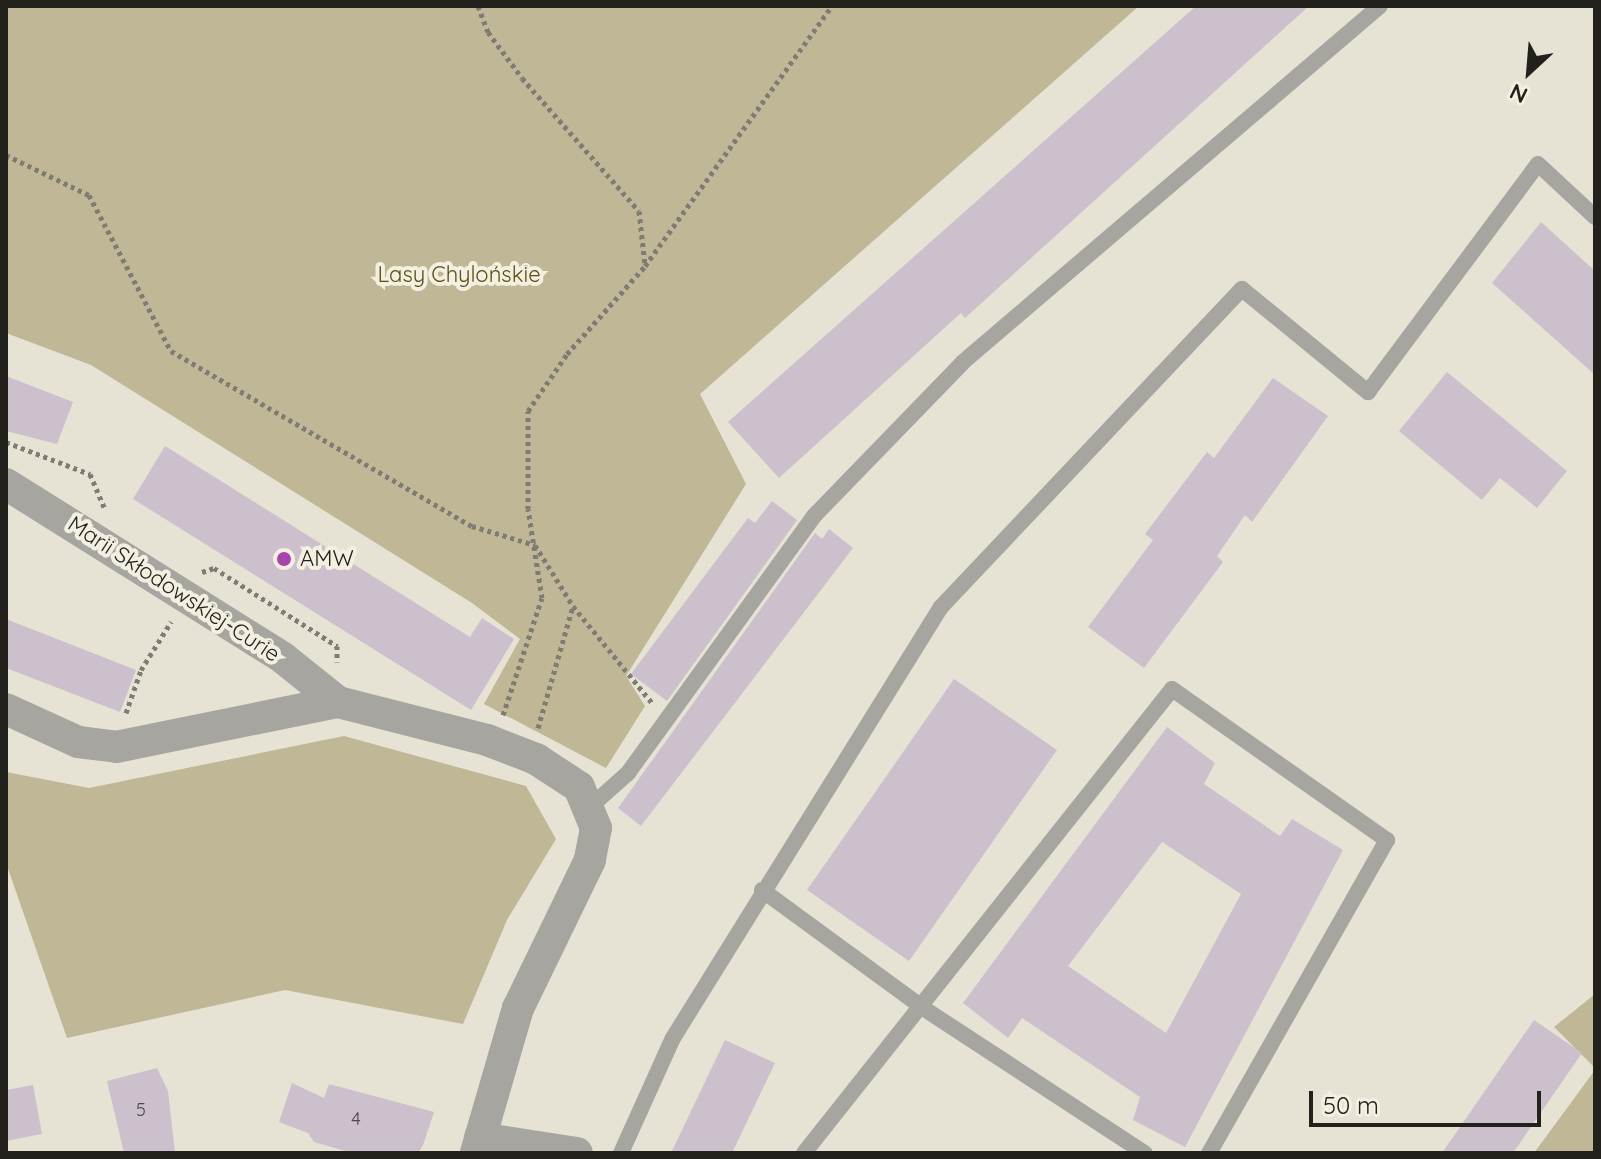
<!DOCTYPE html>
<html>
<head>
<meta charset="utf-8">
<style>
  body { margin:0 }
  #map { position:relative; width:1601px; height:1159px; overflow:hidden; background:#e6e3d5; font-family:Quicksand,sans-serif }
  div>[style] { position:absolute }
  .green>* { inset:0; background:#bfb795 }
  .building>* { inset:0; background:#cbc0cb }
  .path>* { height:5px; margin-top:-2.5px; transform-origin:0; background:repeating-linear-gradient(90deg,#7e7c73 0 4px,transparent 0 8px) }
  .lane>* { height:16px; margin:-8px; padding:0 8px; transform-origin:8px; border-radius:8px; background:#a6a59f }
  .street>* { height:32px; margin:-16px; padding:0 16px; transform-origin:16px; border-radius:16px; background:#a6a59f }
  .dots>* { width:22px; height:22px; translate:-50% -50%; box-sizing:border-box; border:4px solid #f3f0e2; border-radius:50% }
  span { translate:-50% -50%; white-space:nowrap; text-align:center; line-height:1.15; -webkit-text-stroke:8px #f3f0e2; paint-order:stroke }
  .number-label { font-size:18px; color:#4c4948 }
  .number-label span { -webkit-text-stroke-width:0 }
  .park-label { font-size:22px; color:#5a4e12 }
  .poi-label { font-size:22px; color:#22211c }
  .left { translate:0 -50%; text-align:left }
  .street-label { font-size:22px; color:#22211c }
  .frame { position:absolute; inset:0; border:8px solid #22211c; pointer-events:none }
  .north { position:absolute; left:1489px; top:32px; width:80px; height:80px; -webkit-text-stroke:6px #f3f0e2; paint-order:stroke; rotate:206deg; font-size:22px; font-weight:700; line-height:32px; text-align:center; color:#22211c }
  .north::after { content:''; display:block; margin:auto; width:28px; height:36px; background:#22211c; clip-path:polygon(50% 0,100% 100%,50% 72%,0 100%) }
  .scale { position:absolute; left:1309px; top:1091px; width:232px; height:36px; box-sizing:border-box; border:4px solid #22211c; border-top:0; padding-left:10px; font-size:24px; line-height:28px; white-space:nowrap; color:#22211c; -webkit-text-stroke:6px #f3f0e2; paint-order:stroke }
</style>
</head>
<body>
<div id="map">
  <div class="green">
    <div style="clip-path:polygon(6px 6px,1139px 6px,700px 394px,746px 484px,626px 676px,645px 706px,606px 768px,484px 704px,520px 639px,472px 603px,91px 365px,6px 333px)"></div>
    <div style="clip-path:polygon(344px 736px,526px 786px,556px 839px,507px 920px,463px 1024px,285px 990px,67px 1038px,6px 863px,6px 772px,89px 788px)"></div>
    <div style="clip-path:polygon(1595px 994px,1595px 1068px,1554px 1027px)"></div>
    <div style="clip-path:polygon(1595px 1070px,1595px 1153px,1534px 1153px)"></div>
  </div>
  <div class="building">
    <div style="clip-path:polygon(1196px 6px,1309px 6px,965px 318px,961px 313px,779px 478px,728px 422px)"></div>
    <div style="clip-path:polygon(1541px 222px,1595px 271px,1595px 375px,1492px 283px)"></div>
    <div style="clip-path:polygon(1447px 372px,1567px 471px,1537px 508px,1500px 478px,1482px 500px,1399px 431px)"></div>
    <div style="clip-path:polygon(6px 376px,73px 402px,57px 444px,6px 431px)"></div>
    <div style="clip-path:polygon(1273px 378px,1328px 416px,1252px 522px,1245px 515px,1217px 556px,1223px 562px,1144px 668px,1088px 627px,1153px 540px,1145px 534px,1207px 452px,1214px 458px)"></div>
    <div style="clip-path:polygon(165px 446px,470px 637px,482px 618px,514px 639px,471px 710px,133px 499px)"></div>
    <div style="clip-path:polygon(772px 501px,797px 520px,667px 701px,631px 674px,748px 518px,755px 523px)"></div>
    <div style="clip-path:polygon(829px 529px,853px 548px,641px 826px,618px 808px,815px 533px,822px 539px)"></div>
    <div style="clip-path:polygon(6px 619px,136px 670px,120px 712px,6px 668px)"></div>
    <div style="clip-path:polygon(954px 679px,1057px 750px,909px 961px,807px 890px)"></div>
    <div style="clip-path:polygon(evenodd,1167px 727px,1215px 763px,1204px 784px,1280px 836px,1292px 819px,1343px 850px,1185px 1147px,1133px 1120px,1140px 1097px,1022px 1018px,1008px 1038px,963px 1003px,1167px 727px,1162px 842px,1241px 894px,1166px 1033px,1068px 966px,1162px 842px)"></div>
    <div style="clip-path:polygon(1534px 1020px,1582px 1053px,1513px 1153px,1442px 1153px)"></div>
    <div style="clip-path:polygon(725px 1040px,775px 1063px,732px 1153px,671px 1153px)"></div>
    <div style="clip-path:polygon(157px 1068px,168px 1091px,175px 1153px,124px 1153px,107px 1081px)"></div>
    <div style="clip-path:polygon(292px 1083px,324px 1098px,329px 1084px,434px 1112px,423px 1145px,418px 1153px,352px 1153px,314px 1142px,308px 1133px,279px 1122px)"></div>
    <div style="clip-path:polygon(33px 1085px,42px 1134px,6px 1141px,6px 1090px)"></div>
  </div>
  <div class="path">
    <div style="left:478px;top:6px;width:28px;rotate:69deg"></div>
    <div style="left:488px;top:32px;width:57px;rotate:53.5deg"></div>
    <div style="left:522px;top:78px;width:177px;rotate:48.7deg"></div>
    <div style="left:639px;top:211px;width:54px;rotate:83.7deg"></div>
    <div style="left:6px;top:155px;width:92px;rotate:25.7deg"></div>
    <div style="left:89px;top:195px;width:176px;rotate:62.3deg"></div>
    <div style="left:171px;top:351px;width:348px;rotate:30.2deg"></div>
    <div style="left:472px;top:526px;width:66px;rotate:16.8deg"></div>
    <div style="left:535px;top:545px;width:72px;rotate:58.1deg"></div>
    <div style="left:573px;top:606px;width:127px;rotate:50.8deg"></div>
    <div style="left:6px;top:442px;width:90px;rotate:20.9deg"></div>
    <div style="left:90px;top:474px;width:38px;rotate:67deg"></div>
    <div style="left:202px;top:572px;width:13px;rotate:-18deg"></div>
    <div style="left:214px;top:568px;width:146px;rotate:32.4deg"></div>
    <div style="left:337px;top:646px;width:16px;rotate:90deg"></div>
    <div style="left:126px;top:713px;width:46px;rotate:-70.8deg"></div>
    <div style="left:141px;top:670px;width:57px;rotate:-58deg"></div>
    <div style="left:503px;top:715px;width:123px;rotate:-71.6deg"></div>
    <div style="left:542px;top:598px;width:90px;rotate:-98.9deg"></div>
    <div style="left:528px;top:509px;width:98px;rotate:-90deg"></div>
    <div style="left:528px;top:411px;width:69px;rotate:-55.6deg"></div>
    <div style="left:567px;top:354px;width:118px;rotate:-48.4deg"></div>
    <div style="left:645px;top:266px;width:320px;rotate:-54.3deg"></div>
    <div style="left:538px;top:728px;width:127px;rotate:-74deg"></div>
  </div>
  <div class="lane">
    <div style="left:591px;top:806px;width:50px;rotate:-41.7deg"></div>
    <div style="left:628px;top:773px;width:317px;rotate:-54.1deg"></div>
    <div style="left:814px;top:516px;width:214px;rotate:-45.9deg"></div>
    <div style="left:963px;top:362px;width:548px;rotate:-40.49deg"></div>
    <div style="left:762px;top:890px;width:200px;rotate:36.2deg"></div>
    <div style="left:923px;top:1008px;width:265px;rotate:33.2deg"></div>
    <div style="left:621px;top:1153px;width:126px;rotate:-65.7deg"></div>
    <div style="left:673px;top:1038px;width:508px;rotate:-58.13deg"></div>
    <div style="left:941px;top:607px;width:438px;rotate:-46.6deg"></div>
    <div style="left:1242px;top:289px;width:163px;rotate:39.3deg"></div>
    <div style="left:1368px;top:392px;width:284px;rotate:-53.3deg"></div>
    <div style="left:1538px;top:164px;width:78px;rotate:42.9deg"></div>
    <div style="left:804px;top:1153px;width:592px;rotate:-51.58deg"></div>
    <div style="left:1172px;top:689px;width:263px;rotate:35.1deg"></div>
    <div style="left:1387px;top:840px;width:360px;rotate:119.6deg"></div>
  </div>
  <div class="street">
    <div style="left:6px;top:484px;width:327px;rotate:32.1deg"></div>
    <div style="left:283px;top:658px;width:70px;rotate:38.7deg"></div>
    <div style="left:338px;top:702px;width:154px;rotate:14.3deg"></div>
    <div style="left:487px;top:740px;width:53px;rotate:21.2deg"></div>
    <div style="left:536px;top:759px;width:51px;rotate:33.1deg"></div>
    <div style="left:579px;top:787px;width:44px;rotate:67.5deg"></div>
    <div style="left:596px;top:828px;width:33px;rotate:101deg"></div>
    <div style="left:590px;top:860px;width:165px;rotate:115.9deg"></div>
    <div style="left:518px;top:1008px;width:151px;rotate:106.2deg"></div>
    <div style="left:6px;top:709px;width:79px;rotate:24.6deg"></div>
    <div style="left:78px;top:742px;width:38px;rotate:7deg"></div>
    <div style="left:116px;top:747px;width:227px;rotate:-11.5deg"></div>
    <div style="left:480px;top:1138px;width:98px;rotate:8.8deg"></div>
  </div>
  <div class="dots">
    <div style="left:284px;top:559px;background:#a645ac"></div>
  </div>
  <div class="number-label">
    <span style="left:141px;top:1110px">5</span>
    <span style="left:356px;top:1119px">4</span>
  </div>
  <div class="park-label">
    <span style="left:459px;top:275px">Lasy Chylońskie</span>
  </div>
  <div class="poi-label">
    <span class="left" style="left:300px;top:559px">AMW</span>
  </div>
  <div class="street-label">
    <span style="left:174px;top:589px;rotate:33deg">Marii Skłodowskiej-Curie</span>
  </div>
  <div class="frame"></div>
  <div class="north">N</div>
  <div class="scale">50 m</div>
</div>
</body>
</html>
